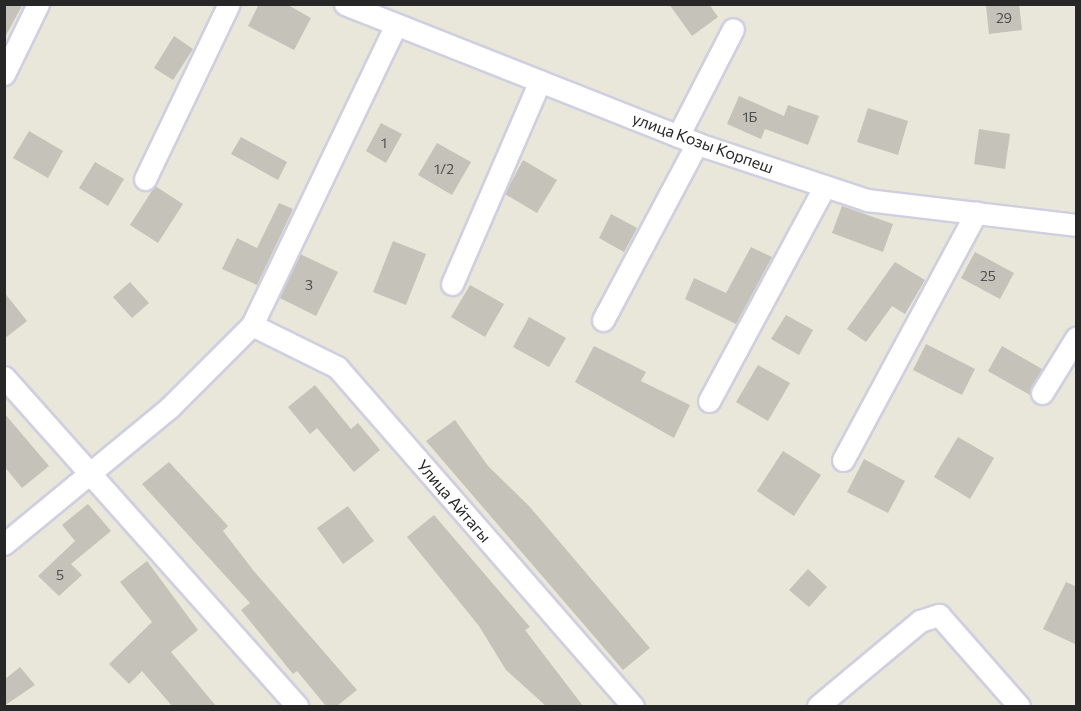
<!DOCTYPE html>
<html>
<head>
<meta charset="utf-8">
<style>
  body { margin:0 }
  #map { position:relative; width:1081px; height:711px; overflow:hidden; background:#e9e6da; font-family:Commissioner,sans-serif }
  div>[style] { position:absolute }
  .building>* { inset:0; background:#c4c2b9 }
  .roads { filter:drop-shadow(2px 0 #cfcfe0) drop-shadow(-2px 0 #cfcfe0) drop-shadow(0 2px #cfcfe0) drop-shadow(0 -2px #cfcfe0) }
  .street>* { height:21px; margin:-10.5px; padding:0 10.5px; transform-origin:10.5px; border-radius:10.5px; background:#fff }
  span { translate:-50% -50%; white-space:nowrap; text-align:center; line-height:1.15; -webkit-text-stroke:4.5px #fff; paint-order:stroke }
  .number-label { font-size:14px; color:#4e4e4c }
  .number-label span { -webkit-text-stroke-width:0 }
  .street-label { font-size:16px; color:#272727 }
  .frame { position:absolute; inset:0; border:6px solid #272727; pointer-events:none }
</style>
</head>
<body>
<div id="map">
  <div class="building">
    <div style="clip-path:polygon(4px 4px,23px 4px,4px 39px)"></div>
    <div style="clip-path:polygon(259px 4px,286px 4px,311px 18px,294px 50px,248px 26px)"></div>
    <div style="clip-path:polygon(669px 4px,709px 4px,718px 17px,692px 36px)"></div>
    <div style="clip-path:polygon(1019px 4px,1022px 30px,989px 34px,986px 6px)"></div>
    <div style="clip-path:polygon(174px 36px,193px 49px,173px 80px,154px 68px)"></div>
    <div style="clip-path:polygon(739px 96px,784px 116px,788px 105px,819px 116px,808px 145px,765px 129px,761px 139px,727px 124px)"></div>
    <div style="clip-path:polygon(868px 108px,908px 121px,898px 155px,857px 142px)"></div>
    <div style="clip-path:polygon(381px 123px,402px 134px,386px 163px,366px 151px)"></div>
    <div style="clip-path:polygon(979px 129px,1010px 134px,1005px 169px,974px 164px)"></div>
    <div style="clip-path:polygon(29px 131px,63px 151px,48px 178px,13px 158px)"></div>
    <div style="clip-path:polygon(241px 137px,287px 162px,278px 180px,231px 154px)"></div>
    <div style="clip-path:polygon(437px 143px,471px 162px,452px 195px,418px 175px)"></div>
    <div style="clip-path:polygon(523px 160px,557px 180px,537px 213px,505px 194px)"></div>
    <div style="clip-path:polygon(95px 162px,124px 179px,108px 206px,79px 188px)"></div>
    <div style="clip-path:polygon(155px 186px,183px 204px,158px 243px,130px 225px)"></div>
    <div style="clip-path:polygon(279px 203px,293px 209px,257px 285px,222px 269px,237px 238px,257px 248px)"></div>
    <div style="clip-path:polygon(842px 206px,893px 224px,883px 252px,832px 233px)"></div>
    <div style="clip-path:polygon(611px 214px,637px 228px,624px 252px,599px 238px)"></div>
    <div style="clip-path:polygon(393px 241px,426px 254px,406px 305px,373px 292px)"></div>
    <div style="clip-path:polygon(751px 247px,772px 257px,736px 324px,685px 299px,694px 278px,726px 293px)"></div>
    <div style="clip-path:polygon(975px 252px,1014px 273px,1000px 299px,961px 278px)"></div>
    <div style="clip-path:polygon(300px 254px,338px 272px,316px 316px,280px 298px)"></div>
    <div style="clip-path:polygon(895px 262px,925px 280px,905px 314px,892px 306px,866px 342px,847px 329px)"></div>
    <div style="clip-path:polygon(130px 282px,149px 303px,132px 318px,113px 297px)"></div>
    <div style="clip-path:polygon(470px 285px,504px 304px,485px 337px,451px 317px)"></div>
    <div style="clip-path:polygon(4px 292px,27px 321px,4px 339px)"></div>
    <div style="clip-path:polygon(786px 315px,813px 330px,799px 355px,771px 339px)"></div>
    <div style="clip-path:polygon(529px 317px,566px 338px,549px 367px,513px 347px)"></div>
    <div style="clip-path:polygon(926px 344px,975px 369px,962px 395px,913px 370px)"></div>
    <div style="clip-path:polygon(594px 346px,646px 372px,641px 381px,690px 405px,674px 438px,575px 382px)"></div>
    <div style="clip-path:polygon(1002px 346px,1042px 369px,1030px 395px,988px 371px)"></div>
    <div style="clip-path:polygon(758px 365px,790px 383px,768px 421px,736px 402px)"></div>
    <div style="clip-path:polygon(315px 385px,351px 429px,358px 423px,380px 450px,354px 472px,317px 428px,310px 434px,288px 407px)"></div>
    <div style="clip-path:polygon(4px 413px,49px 466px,22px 488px,4px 466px)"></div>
    <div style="clip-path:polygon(455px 420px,488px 466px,529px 506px,650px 648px,623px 670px,426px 441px)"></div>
    <div style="clip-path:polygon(958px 437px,994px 458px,970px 499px,934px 477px)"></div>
    <div style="clip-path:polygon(783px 451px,821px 475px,794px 516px,757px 491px)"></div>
    <div style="clip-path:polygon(864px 459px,905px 481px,888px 513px,847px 492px)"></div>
    <div style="clip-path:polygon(169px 462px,228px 526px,223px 531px,253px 570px,357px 690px,337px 706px,326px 706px,297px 671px,293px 674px,241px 610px,250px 603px,142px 484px)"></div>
    <div style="clip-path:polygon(88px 504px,111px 531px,71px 564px,82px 575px,59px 596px,38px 576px,75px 541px,62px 525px)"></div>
    <div style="clip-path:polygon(348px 506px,374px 541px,343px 564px,317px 528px)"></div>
    <div style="clip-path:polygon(434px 515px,530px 627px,525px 630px,583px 706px,546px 706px,506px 670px,479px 626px,407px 537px)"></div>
    <div style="clip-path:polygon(147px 561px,198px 630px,171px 652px,216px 706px,172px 706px,142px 671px,129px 684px,109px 664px,152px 622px,120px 582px)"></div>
    <div style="clip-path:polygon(808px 569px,827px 587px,809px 607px,789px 590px)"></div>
    <div style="clip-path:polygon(1066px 582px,1077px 587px,1077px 645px,1043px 629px)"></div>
    <div style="clip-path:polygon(20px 667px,35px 685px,4px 706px,4px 680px)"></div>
  </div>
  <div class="roads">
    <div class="street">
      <div style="left:345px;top:4px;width:389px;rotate:21.6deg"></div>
      <div style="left:707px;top:147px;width:169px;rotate:18.3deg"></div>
      <div style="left:867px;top:200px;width:210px;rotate:6.8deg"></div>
      <div style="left:4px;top:74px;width:78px;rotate:-64.1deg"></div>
      <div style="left:678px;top:136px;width:120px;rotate:-62.8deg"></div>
      <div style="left:145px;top:179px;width:194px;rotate:-64.4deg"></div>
      <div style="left:452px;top:284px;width:221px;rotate:-66.6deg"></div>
      <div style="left:603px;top:320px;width:200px;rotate:-62deg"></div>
      <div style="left:252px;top:325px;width:95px;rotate:26.3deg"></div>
      <div style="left:337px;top:367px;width:450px;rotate:48.9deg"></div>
      <div style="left:4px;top:377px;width:441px;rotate:48.3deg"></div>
      <div style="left:1042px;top:393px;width:65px;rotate:-58.3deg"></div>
      <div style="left:709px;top:401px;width:244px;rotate:-61.7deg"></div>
      <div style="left:843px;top:460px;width:281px;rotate:-61.7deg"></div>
      <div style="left:4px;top:544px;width:215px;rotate:-39.5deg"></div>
      <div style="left:170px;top:407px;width:116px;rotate:-45deg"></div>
      <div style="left:252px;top:325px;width:333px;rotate:-64.4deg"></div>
      <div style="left:818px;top:706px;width:133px;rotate:-39.8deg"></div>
      <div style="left:920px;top:621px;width:20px;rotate:-18deg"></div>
      <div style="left:939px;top:615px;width:121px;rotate:48.7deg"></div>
    </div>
  </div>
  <div class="number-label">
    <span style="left:1004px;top:18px">29</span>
    <span style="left:750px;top:117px">1Б</span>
    <span style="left:384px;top:143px">1</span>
    <span style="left:444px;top:169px">1/2</span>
    <span style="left:988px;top:276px">25</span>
    <span style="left:309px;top:285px">3</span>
    <span style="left:60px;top:575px">5</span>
  </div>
  <div class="street-label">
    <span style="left:703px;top:143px;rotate:20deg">улица Козы Корпеш</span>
    <span style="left:454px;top:501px;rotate:49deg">Улица Айтагы</span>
  </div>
  <div class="frame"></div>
</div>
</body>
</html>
